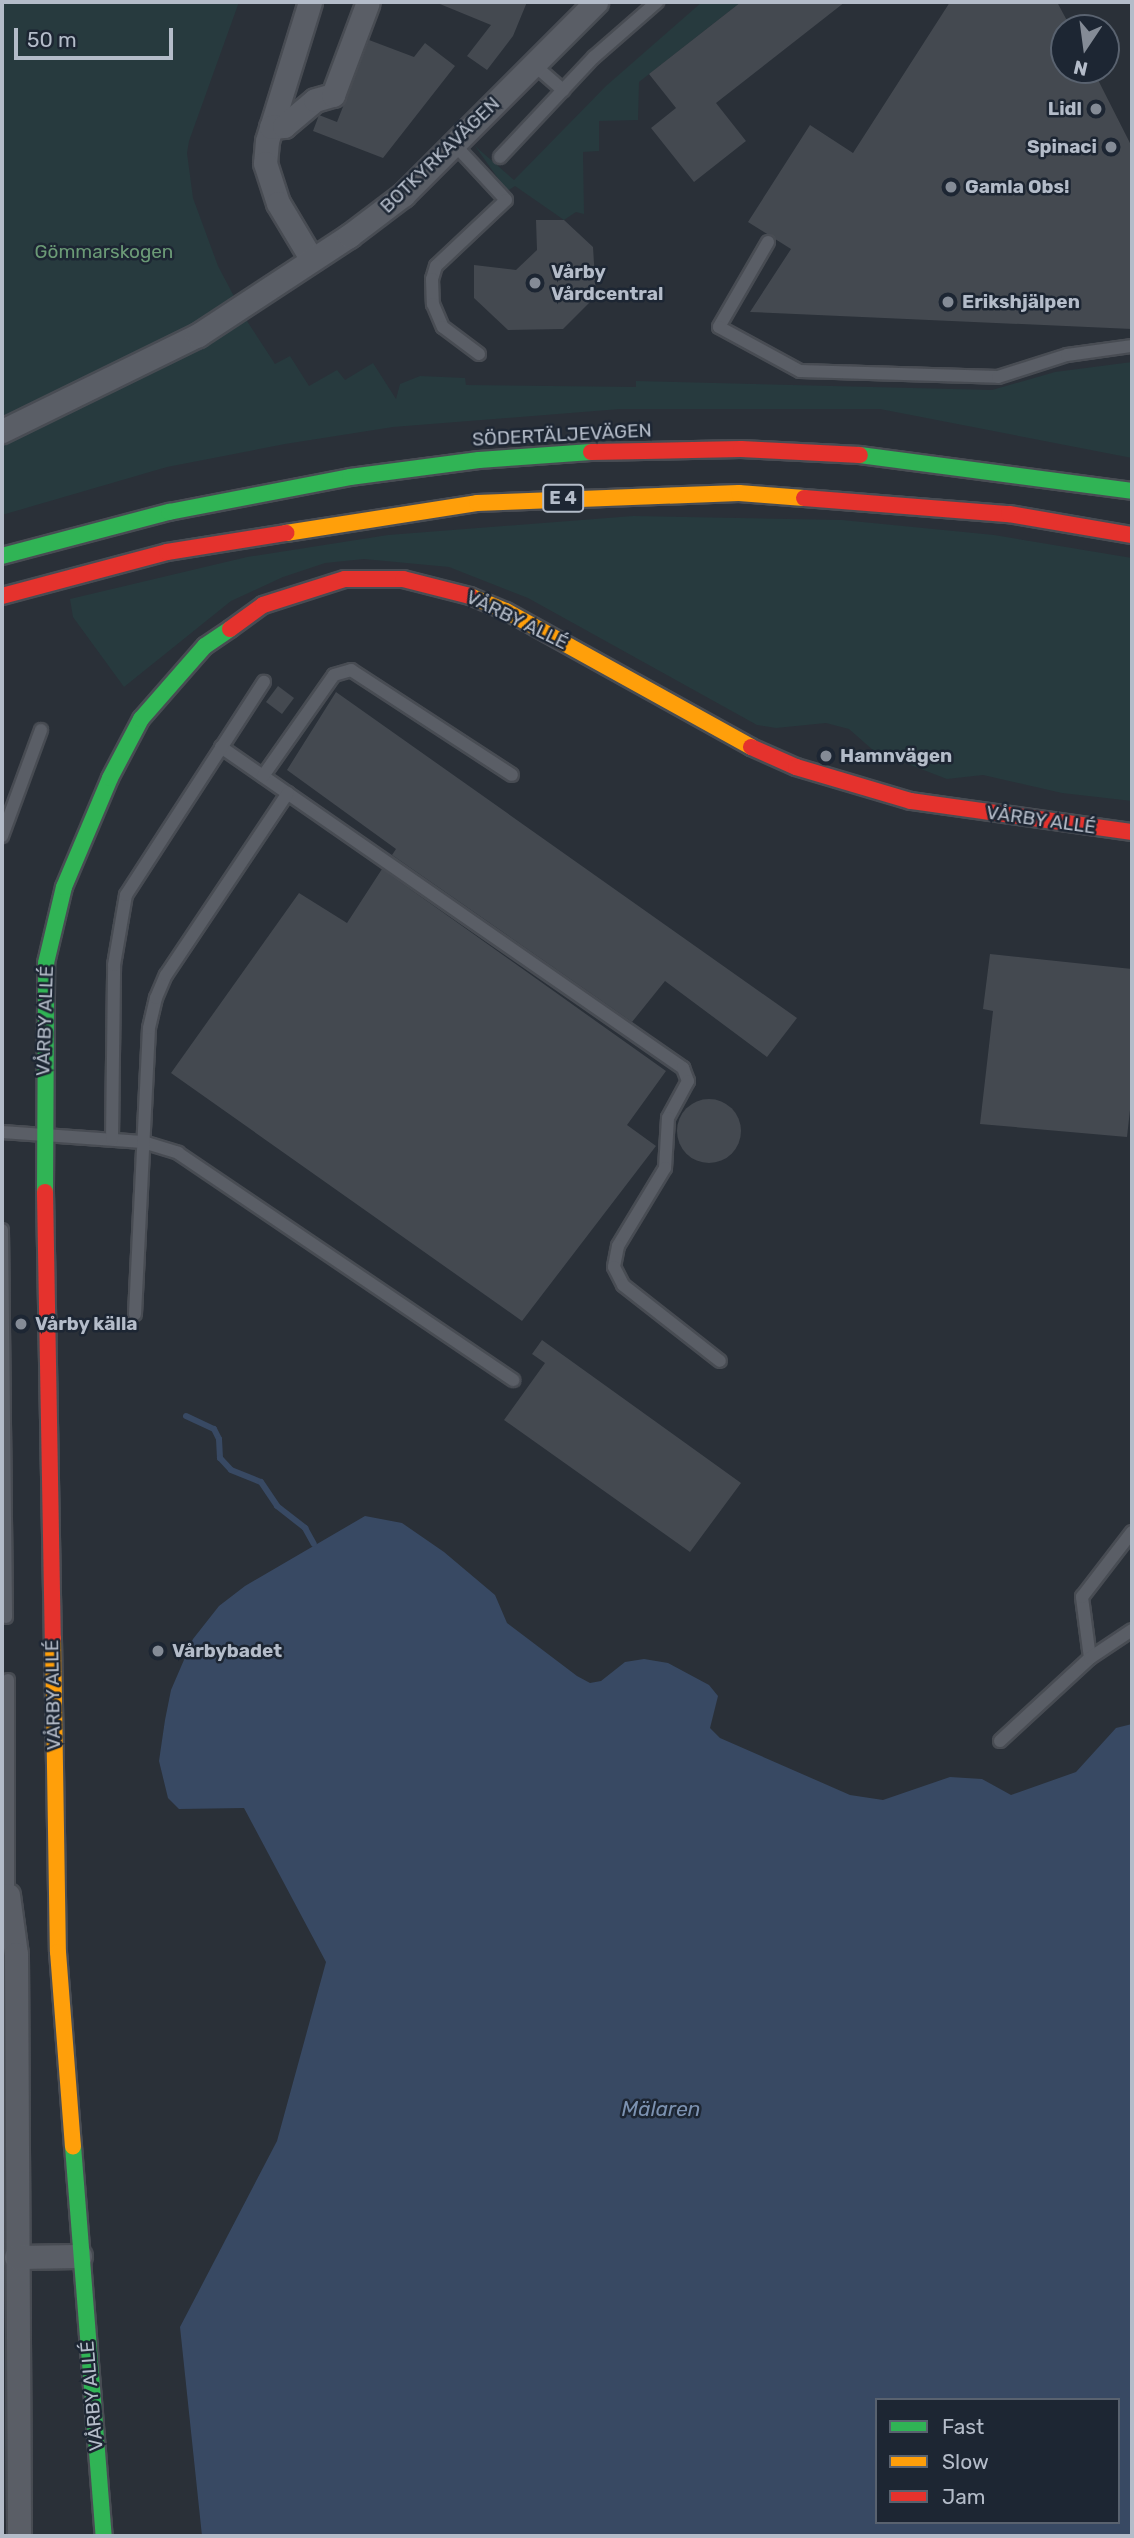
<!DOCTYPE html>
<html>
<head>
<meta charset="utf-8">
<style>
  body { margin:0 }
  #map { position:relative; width:1134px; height:2538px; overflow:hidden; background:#2a3038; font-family:Rubik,sans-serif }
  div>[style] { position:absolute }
  .green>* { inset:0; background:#273a3e }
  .water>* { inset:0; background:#384963 }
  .stream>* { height:6px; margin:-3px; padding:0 3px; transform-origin:3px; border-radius:3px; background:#384963 }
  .building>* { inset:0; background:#444950 }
  .round { border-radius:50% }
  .roads { filter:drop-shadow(2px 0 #484c53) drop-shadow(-2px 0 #484c53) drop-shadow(0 2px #484c53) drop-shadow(0 -2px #484c53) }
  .lane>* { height:12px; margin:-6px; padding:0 6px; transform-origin:6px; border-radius:6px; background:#5a5e66 }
  .street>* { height:23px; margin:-11.5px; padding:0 11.5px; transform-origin:11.5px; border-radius:11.5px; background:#5a5e66 }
  .fast>* { height:16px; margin:-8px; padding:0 8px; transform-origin:8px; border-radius:8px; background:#30b455 }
  .slow>* { height:16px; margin:-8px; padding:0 8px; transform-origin:8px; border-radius:8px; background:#ff9f0a }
  .jam>* { height:16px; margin:-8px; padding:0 8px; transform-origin:8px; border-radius:8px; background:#e5322d }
  .dots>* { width:19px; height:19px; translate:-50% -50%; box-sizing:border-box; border:4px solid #1d2633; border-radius:50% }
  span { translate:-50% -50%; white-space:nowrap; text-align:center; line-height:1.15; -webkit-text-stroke:5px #1d2633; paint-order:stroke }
  .shield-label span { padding:2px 5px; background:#1d2633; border:2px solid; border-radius:5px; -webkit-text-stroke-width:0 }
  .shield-label { font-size:18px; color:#b4bcc9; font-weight:700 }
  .poi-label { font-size:19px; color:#b4bcc9; font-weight:700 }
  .right { translate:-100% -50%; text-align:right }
  .left { translate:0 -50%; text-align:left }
  .street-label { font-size:19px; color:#b4bcc9 }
  .park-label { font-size:19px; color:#6b9a76 }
  .water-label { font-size:21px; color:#7c92b1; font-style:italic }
  .frame { position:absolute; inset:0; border:4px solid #b4bcc9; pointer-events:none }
  .legend { position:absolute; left:875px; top:2398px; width:245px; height:126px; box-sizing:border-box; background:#1d2633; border:2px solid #59626f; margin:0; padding:9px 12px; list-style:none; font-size:21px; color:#b4bcc9 }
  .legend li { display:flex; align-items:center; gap:14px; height:35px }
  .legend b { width:35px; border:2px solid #59626f }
  .north { position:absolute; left:1050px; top:14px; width:70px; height:70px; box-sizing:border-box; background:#1d2633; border:2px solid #59626f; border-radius:50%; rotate:193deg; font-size:19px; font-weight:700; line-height:28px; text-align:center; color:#b4bcc9 }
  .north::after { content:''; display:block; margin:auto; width:24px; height:32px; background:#848b96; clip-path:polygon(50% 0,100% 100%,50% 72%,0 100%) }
  .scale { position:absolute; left:14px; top:28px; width:159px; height:32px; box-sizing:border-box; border:4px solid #b4bcc9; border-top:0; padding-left:9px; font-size:21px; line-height:24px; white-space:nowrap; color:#b4bcc9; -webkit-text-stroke:5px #1d2633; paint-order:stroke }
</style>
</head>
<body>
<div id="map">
  <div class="green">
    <div style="clip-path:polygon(2px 2px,239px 2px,189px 141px,187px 153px,193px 198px,218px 266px,247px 321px,275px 364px,290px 356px,309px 386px,337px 370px,345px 380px,373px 363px,396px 399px,400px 384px,420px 376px,465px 378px,466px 385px,636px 387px,636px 381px,992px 390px,1055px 372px,1132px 362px,1132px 458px,880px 409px,620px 409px,393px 427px,285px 444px,167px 467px,2px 515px)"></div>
    <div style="clip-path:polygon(702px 2px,741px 2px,639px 82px,638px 120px,599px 121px,599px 151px,583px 152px,584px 214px,576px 212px,564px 220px,515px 186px,507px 191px,475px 146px,514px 180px,606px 86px)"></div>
    <div style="clip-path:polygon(633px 516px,842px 520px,994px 535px,1132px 558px,1132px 801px,1062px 793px,983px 775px,947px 779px,874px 751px,849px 729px,826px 723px,776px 728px,757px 725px,528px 598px,449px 567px,364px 559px,325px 563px,283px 577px,231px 601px,124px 687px,73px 617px,70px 599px,247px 557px,388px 535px)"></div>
  </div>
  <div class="water">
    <div style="clip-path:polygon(evenodd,365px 1516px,402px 1523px,444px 1552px,495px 1595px,507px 1623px,577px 1676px,590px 1683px,601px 1681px,625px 1662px,644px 1659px,668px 1663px,709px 1685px,718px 1696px,710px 1728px,720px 1738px,850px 1795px,883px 1800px,950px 1777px,982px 1779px,1011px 1795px,1076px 1772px,1116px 1728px,1132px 1724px,1132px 2536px,202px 2536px,180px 2327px,277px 2141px,326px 1962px,244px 1808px,179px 1809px,168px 1798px,159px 1761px,165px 1720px,171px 1690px,193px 1639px,219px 1606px,245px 1586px,365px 1516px,877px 2400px,1118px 2400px,1118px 2522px,877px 2522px,877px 2400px)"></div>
  </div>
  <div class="stream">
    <div style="left:186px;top:1416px;width:31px;rotate:25deg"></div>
    <div style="left:214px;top:1429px;width:11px;rotate:63deg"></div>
    <div style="left:219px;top:1439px;width:19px;rotate:87deg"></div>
    <div style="left:220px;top:1458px;width:16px;rotate:47deg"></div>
    <div style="left:231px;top:1470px;width:32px;rotate:22deg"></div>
    <div style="left:261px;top:1482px;width:29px;rotate:56deg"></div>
    <div style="left:277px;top:1506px;width:36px;rotate:38deg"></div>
    <div style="left:305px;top:1528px;width:18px;rotate:61deg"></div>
  </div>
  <div class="building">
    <div style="clip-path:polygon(435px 2px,527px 2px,513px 36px,487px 70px,467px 56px,491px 25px)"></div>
    <div style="clip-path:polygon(741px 2px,845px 2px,716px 103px,746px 141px,694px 182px,651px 128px,676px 108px,649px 74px)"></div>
    <div style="clip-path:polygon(950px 2px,1057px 2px,1071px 28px,1064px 28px,1064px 70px,1093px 70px,1132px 147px,1132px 329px,750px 312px,791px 249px,748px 222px,810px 125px,853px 153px)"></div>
    <div style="clip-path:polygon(369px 40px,414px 57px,425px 43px,455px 66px,383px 158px,313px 131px,319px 115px,337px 122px)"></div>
    <div style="clip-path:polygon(536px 220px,564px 220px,593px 247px,596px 296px,563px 329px,508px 330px,474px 298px,474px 265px,516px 270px,537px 250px)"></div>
    <div style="clip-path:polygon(278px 686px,294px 698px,282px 714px,266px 702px)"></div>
    <div style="clip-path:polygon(336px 692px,797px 1018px,767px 1057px,665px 981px,632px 1022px,392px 855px,396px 849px,287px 770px)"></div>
    <div style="clip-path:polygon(382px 869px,666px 1071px,627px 1125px,656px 1146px,522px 1321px,171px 1073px,299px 893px,347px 923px)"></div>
    <div style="clip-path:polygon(990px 954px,1132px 969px,1132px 1092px,1127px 1137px,980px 1124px,993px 1011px,983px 1009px)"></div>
    <div class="round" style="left:677px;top:1099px;width:64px;height:64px"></div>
    <div style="clip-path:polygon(542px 1340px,741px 1483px,690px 1552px,504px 1420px,545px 1363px,532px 1354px)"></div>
  </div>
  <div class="roads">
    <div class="lane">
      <div style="left:533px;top:64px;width:40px;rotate:41deg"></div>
      <div style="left:454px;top:144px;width:76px;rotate:47.1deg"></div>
      <div style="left:506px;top:200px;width:96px;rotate:136.7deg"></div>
      <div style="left:436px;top:266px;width:14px;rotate:107deg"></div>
      <div style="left:432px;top:279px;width:25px;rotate:88deg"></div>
      <div style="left:433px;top:304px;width:25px;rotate:67deg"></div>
      <div style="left:443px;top:327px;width:45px;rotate:36.9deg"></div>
      <div style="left:500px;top:157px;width:137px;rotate:-46.8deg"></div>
      <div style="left:594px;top:57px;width:84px;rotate:-41.1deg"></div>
      <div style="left:768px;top:242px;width:98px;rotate:120deg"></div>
      <div style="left:719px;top:327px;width:92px;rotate:28.5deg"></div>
      <div style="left:800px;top:371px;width:198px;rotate:1.7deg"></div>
      <div style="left:998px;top:377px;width:72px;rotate:-17.7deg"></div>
      <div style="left:1067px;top:355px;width:66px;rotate:-7.9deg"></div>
      <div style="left:221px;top:747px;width:563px;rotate:34.79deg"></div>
      <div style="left:683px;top:1068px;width:14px;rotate:69deg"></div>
      <div style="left:688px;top:1081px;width:42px;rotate:118.4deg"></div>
      <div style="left:668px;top:1118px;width:50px;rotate:93.4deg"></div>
      <div style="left:665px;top:1168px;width:91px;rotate:121.1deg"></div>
      <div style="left:618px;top:1246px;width:21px;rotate:101deg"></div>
      <div style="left:614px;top:1267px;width:20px;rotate:63deg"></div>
      <div style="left:623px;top:1285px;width:123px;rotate:38.1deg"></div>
      <div style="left:263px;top:776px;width:123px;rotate:-54.9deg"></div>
      <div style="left:334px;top:675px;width:18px;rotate:-16deg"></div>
      <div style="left:351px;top:670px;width:192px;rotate:33.1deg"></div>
      <div style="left:2px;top:836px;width:113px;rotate:-69.8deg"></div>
      <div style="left:2px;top:1132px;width:141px;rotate:4.1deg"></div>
      <div style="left:143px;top:1142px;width:37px;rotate:17deg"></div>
      <div style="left:178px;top:1153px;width:405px;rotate:34.1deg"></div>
      <div style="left:112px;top:1139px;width:174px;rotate:-89.3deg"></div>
      <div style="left:114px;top:965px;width:71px;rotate:-80.3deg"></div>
      <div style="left:126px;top:895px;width:254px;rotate:-57.1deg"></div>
      <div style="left:2px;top:1230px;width:387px;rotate:89.4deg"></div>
      <div style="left:135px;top:1314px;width:286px;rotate:-87.2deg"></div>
      <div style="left:149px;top:1028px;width:31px;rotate:-77deg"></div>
      <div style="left:156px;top:998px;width:25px;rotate:-67deg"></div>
      <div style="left:166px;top:975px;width:219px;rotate:-56.2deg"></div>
      <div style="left:1090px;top:1658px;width:62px;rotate:-97.5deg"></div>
      <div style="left:1082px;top:1597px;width:82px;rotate:-52.4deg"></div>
      <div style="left:8px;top:1680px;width:215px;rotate:90deg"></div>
      <div style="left:1000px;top:1741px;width:122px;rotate:-42.7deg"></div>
      <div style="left:1090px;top:1658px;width:50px;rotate:-33.7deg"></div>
    </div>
    <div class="street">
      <div style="left:310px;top:2px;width:145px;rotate:107.2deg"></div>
      <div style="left:267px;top:141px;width:22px;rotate:95deg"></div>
      <div style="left:265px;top:163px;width:42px;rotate:72deg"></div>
      <div style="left:278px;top:203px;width:66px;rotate:59.2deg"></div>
      <div style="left:271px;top:127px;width:13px;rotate:-4deg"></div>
      <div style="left:284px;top:126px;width:40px;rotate:-40deg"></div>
      <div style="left:315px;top:100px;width:19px;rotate:-16deg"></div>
      <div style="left:333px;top:95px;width:99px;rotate:-69.4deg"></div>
      <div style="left:2px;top:431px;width:218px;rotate:-26.1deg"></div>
      <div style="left:198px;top:335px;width:181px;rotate:-33.3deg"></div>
      <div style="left:349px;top:236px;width:68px;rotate:-37.2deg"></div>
      <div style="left:403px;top:195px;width:273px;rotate:-45deg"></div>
      <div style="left:8px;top:1895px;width:60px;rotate:82.3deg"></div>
      <div style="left:16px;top:1954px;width:582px;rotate:89.7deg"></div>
      <div style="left:16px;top:2257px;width:64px;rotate:-0.9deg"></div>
    </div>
    <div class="fast">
      <div style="left:860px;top:455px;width:274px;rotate:7.5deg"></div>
      <div style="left:2px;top:556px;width:173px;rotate:-14.8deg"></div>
      <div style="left:169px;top:512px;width:184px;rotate:-10.9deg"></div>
      <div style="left:350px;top:477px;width:130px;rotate:-7.5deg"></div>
      <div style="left:479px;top:460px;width:112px;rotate:-4.1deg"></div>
      <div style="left:45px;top:1192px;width:229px;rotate:-89.7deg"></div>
      <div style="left:46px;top:963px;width:78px;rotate:-76.7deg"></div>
      <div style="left:64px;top:887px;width:118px;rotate:-67.1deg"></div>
      <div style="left:110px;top:778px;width:67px;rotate:-62.3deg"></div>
      <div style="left:141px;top:719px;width:97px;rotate:-48.8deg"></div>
      <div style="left:205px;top:646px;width:30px;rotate:-34deg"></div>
      <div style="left:73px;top:2146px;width:391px;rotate:85.5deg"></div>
    </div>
    <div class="slow">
      <div style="left:286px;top:533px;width:193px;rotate:-8.9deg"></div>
      <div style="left:477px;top:503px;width:262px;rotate:-2.2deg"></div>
      <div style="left:739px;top:493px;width:65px;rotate:4.4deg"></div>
      <div style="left:470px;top:596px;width:39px;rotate:23deg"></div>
      <div style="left:506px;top:611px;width:280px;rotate:29deg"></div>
      <div style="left:53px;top:1639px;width:313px;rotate:89.1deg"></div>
      <div style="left:58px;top:1952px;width:195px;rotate:85.6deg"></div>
    </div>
    <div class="jam">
      <div style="left:591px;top:452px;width:150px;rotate:-1.1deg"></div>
      <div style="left:741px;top:449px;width:119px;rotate:2.9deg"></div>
      <div style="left:804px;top:498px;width:206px;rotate:4.5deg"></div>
      <div style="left:1009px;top:514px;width:125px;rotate:9.7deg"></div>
      <div style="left:2px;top:596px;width:171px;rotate:-14.9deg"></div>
      <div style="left:167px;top:552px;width:121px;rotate:-9.1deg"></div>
      <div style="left:230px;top:629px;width:41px;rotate:-36deg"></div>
      <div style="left:263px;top:605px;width:86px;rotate:-17.6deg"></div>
      <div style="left:345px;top:579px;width:58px"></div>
      <div style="left:403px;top:579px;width:69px;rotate:14.2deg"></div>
      <div style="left:751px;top:747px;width:49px;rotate:24deg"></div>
      <div style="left:796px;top:767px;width:120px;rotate:16.5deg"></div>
      <div style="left:911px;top:801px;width:223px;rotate:8deg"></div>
      <div style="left:45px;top:1192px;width:447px;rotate:89deg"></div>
    </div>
  </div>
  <div class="dots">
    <div style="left:1096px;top:109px;background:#848b96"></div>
    <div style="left:1111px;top:147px;background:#848b96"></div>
    <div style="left:951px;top:187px;background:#848b96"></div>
    <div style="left:535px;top:283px;background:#848b96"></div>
    <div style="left:948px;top:302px;background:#848b96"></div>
    <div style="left:826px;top:756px;background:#848b96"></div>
    <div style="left:21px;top:1324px;background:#848b96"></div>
    <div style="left:158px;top:1651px;background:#848b96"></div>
  </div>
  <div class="shield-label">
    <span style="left:563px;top:498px">E 4</span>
  </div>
  <div class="poi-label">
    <span class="right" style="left:1082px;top:109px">Lidl</span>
    <span class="right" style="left:1097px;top:147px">Spinaci</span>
    <span class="left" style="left:965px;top:187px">Gamla Obs!</span>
    <span class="left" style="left:551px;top:283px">Vårby<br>Vårdcentral</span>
    <span class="left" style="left:962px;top:302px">Erikshjälpen</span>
    <span class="left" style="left:840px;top:756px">Hamnvägen</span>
    <span class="left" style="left:35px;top:1324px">Vårby källa</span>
    <span class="left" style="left:172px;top:1651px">Vårbybadet</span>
  </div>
  <div class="street-label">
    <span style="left:440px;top:155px;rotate:-44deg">BOTKYRKAVÄGEN</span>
    <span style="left:562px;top:435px;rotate:-3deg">SÖDERTÄLJEVÄGEN</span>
    <span style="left:517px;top:620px;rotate:26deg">VÅRBY ALLÉ</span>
    <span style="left:1041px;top:820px;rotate:8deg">VÅRBY ALLÉ</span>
    <span style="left:45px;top:1021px;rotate:-88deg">VÅRBY ALLÉ</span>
    <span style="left:53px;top:1695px;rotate:-91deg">VÅRBY ALLÉ</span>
    <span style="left:92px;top:2396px;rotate:-95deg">VÅRBY ALLÉ</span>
  </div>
  <div class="park-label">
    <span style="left:104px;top:252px">Gömmarskogen</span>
  </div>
  <div class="water-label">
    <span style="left:661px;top:2109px">Mälaren</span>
  </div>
  <div class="frame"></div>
  <ul class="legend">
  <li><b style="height:9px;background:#30b455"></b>Fast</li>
  <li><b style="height:9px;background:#ff9f0a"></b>Slow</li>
  <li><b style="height:9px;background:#e5322d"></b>Jam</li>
  </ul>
  <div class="north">N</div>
  <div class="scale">50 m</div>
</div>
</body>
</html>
